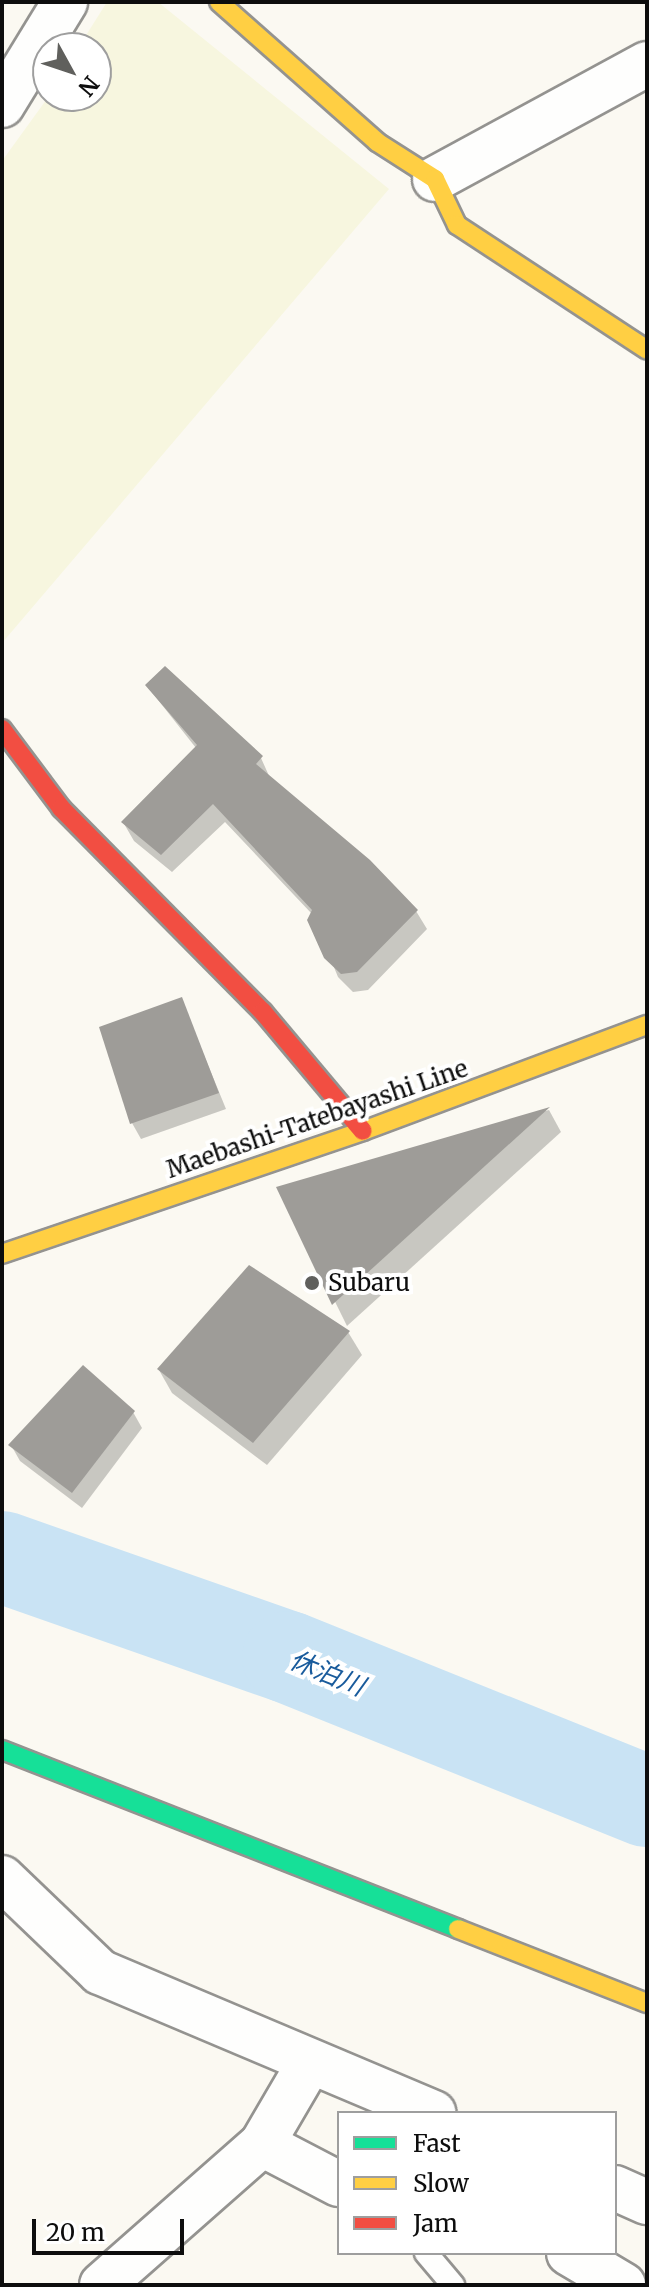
<!DOCTYPE html>
<html>
<head>
<meta charset="utf-8">
<style>
  body { margin:0 }
  #map { position:relative; width:649px; height:2287px; overflow:hidden; background:#fbf9f2; font-family:Merriweather,"Noto Sans JP",serif }
  div>[style] { position:absolute }
  .farmland>* { inset:0; background:#f7f6df }
  .shadow>* { inset:0; background:#0003 }
  .river>* { height:92px; margin:-46px; padding:0 46px; transform-origin:46px; border-radius:46px; background:#c9e3f4 }
  .building>* { inset:0; background:#9e9c98 }
  .roads { filter:drop-shadow(2px 0 #949390) drop-shadow(-2px 0 #949390) drop-shadow(0 2px #949390) drop-shadow(0 -2px #949390) }
  .lane>* { height:22px; margin:-11px; padding:0 11px; transform-origin:11px; border-radius:11px; background:#fefefd }
  .street>* { height:44px; margin:-22px; padding:0 22px; transform-origin:22px; border-radius:22px; background:#fefefd }
  .fast>* { height:18px; margin:-9px; padding:0 9px; transform-origin:9px; border-radius:9px; background:#16e098 }
  .slow>* { height:18px; margin:-9px; padding:0 9px; transform-origin:9px; border-radius:9px; background:#ffcf43 }
  .jam>* { height:18px; margin:-9px; padding:0 9px; transform-origin:9px; border-radius:9px; background:#f24e42 }
  .dots>* { width:22px; height:22px; translate:-50% -50%; box-sizing:border-box; border:4px solid #fff; border-radius:50% }
  span { translate:-50% -50%; white-space:nowrap; text-align:center; line-height:1.15; -webkit-text-stroke:8px #fff; paint-order:stroke }
  .street-label { font-size:24px; color:#0d0d0d }
  .poi-label { font-size:24px; color:#0d0d0d }
  .left { translate:0 -50%; text-align:left }
  .water-label { font-size:26px; color:#195b9c; font-style:italic }
  .frame { position:absolute; inset:0; border:4px solid #0d0d0d; pointer-events:none }
  .legend { position:absolute; left:337px; top:2111px; width:280px; height:144px; box-sizing:border-box; background:#fff; border:2px solid #9e9e9e; margin:0; padding:10px 14px; list-style:none; font-size:24px; color:#0d0d0d }
  .legend li { display:flex; align-items:center; gap:16px; height:40px }
  .legend b { width:40px; border:2px solid #9e9e9e }
  .north { position:absolute; left:32px; top:32px; width:80px; height:80px; box-sizing:border-box; background:#fff; border:2px solid #9e9e9e; border-radius:50%; rotate:130deg; font-size:22px; font-weight:700; line-height:32px; text-align:center; color:#0d0d0d }
  .north::after { content:''; display:block; margin:auto; width:28px; height:36px; background:#60605d; clip-path:polygon(50% 0,100% 100%,50% 72%,0 100%) }
  .scale { position:absolute; left:32px; top:2219px; width:152px; height:36px; box-sizing:border-box; border:4px solid #0d0d0d; border-top:0; padding-left:10px; font-size:24px; line-height:28px; white-space:nowrap; color:#0d0d0d; -webkit-text-stroke:6px #fff; paint-order:stroke }
</style>
</head>
<body>
<div id="map">
  <div class="farmland">
    <div style="clip-path:polygon(107px 2px,158px 2px,389px 189px,2px 643px,2px 161px,49px 96px,96px 96px,96px 48px,78px 48px)"></div>
  </div>
  <div class="shadow">
    <div style="clip-path:polygon(147px 686px,261px 758px,270px 778px,416px 911px,427px 929px,368px 990px,353px 992px,338px 977px,312px 914px,225px 822px,172px 872px,134px 841px,123px 822px,196px 748px)"></div>
    <div style="clip-path:polygon(181px 999px,226px 1109px,141px 1139px,132px 1123px)"></div>
    <div style="clip-path:polygon(549px 1110px,561px 1132px,347px 1326px,279px 1188px)"></div>
    <div style="clip-path:polygon(348px 1332px,362px 1355px,267px 1465px,172px 1393px,159px 1370px)"></div>
    <div style="clip-path:polygon(133px 1412px,142px 1428px,82px 1508px,20px 1461px,11px 1445px)"></div>
  </div>
  <div class="river">
    <div style="left:2px;top:1557px;width:303px;rotate:19.3deg"></div>
    <div style="left:288px;top:1657px;width:387px;rotate:21.9deg"></div>
  </div>
  <div class="building">
    <div style="clip-path:polygon(165px 666px,263px 756px,256px 764px,370px 860px,418px 910px,357px 972px,341px 974px,324px 958px,307px 920px,312px 910px,213px 804px,161px 855px,121px 822px,197px 745px,145px 685px)"></div>
    <div style="clip-path:polygon(182px 997px,219px 1093px,130px 1124px,99px 1027px)"></div>
    <div style="clip-path:polygon(550px 1107px,332px 1305px,276px 1187px)"></div>
    <div style="clip-path:polygon(249px 1265px,350px 1331px,253px 1443px,157px 1369px)"></div>
    <div style="clip-path:polygon(83px 1365px,135px 1411px,72px 1493px,8px 1445px)"></div>
  </div>
  <div class="roads">
    <div class="lane">
      <div style="left:426px;top:2253px;width:42px;rotate:49.8deg"></div>
    </div>
    <div class="street">
      <div style="left:2px;top:105px;width:121px;rotate:-58.5deg"></div>
      <div style="left:435px;top:179px;width:241px;rotate:-28.5deg"></div>
      <div style="left:2px;top:1878px;width:136px;rotate:43.8deg"></div>
      <div style="left:100px;top:1972px;width:362px;rotate:22.9deg"></div>
      <div style="left:262px;top:2144px;width:87px;rotate:27.5deg"></div>
      <div style="left:615px;top:2188px;width:35px;rotate:24deg"></div>
      <div style="left:569px;top:2253px;width:63px;rotate:30.7deg"></div>
      <div style="left:102px;top:2285px;width:213px;rotate:-41.4deg"></div>
      <div style="left:262px;top:2144px;width:95px;rotate:-59.7deg"></div>
    </div>
    <div class="fast">
      <div style="left:2px;top:1750px;width:490px;rotate:21.4deg"></div>
    </div>
    <div class="slow">
      <div style="left:219px;top:2px;width:211px;rotate:41.5deg"></div>
      <div style="left:377px;top:142px;width:69px;rotate:32.5deg"></div>
      <div style="left:435px;top:179px;width:51px;rotate:64.4deg"></div>
      <div style="left:457px;top:225px;width:227px;rotate:33.3deg"></div>
      <div style="left:2px;top:1254px;width:381px;rotate:-18.8deg"></div>
      <div style="left:363px;top:1131px;width:303px;rotate:-20.5deg"></div>
      <div style="left:458px;top:1929px;width:203px;rotate:21.4deg"></div>
    </div>
    <div class="jam">
      <div style="left:2px;top:729px;width:99px;rotate:53.2deg"></div>
      <div style="left:61px;top:808px;width:287px;rotate:45.3deg"></div>
      <div style="left:263px;top:1012px;width:155px;rotate:50deg"></div>
    </div>
  </div>
  <div class="dots">
    <div style="left:312px;top:1283px;background:#60605d"></div>
  </div>
  <div class="street-label">
    <span style="left:317px;top:1119px;rotate:-19deg">Maebashi-Tatebayashi Line</span>
  </div>
  <div class="poi-label">
    <span class="left" style="left:328px;top:1283px">Subaru</span>
  </div>
  <div class="water-label">
    <span style="left:327px;top:1673px;rotate:22deg">休泊川</span>
  </div>
  <div class="frame"></div>
  <ul class="legend">
  <li><b style="height:10px;background:#16e098"></b>Fast</li>
  <li><b style="height:10px;background:#ffcf43"></b>Slow</li>
  <li><b style="height:10px;background:#f24e42"></b>Jam</li>
  </ul>
  <div class="north">N</div>
  <div class="scale">20 m</div>
</div>
</body>
</html>
